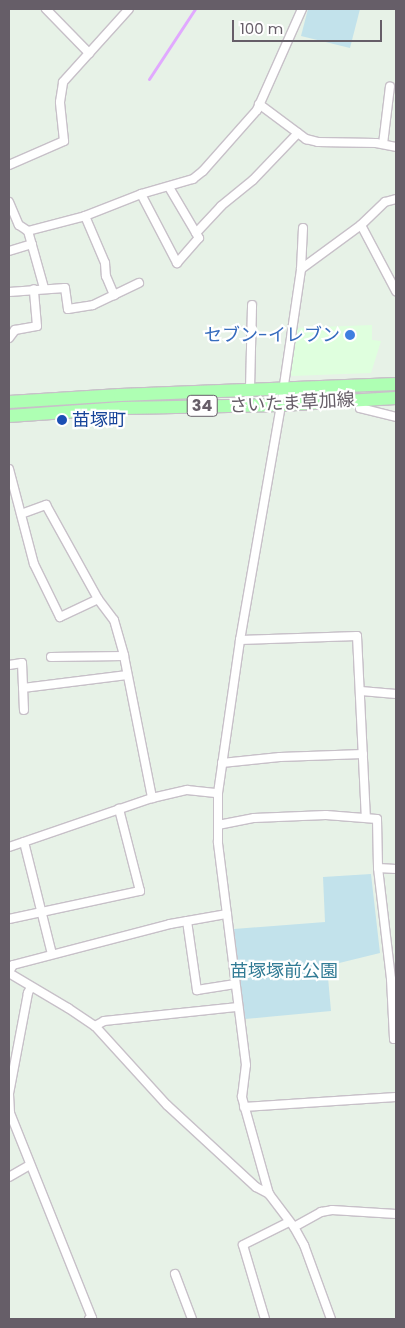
<!DOCTYPE html>
<html>
<head>
<meta charset="utf-8">
<style>
  body { margin:0 }
  #map { position:relative; width:405px; height:1328px; overflow:hidden; background:#e7f2e7; font-family:Poppins,"Noto Sans JP",sans-serif }
  div>[style] { position:absolute }
  .commercial>* { inset:0; background:#dfffde }
  .green>* { inset:0; background:#c2e2eb }
  .stream>* { height:3px; margin:-1.5px; padding:0 1.5px; transform-origin:1.5px; border-radius:1.5px; background:#e1a9ff }
  .roads { filter:drop-shadow(1px 0 #c7c0c8) drop-shadow(-1px 0 #c7c0c8) drop-shadow(0 1px #c7c0c8) drop-shadow(0 -1px #c7c0c8) }
  .minor>* { height:8px; margin:-4px; padding:0 4px; transform-origin:4px; border-radius:4px; background:#fff }
  .primary>* { height:12px; margin:-6px; padding:0 6px; transform-origin:6px; border-radius:6px; background:#aeffb3 }
  .dots>* { width:14px; height:14px; translate:-50% -50%; box-sizing:border-box; border:2px solid #fff; border-radius:50% }
  span { translate:-50% -50%; white-space:nowrap; text-align:center; line-height:1.15; -webkit-text-stroke:4.5px #fff; paint-order:stroke }
  .shield-label span { padding:1px 4px; background:#fff; border:1px solid; border-radius:4px; -webkit-text-stroke-width:0 }
  .shield-label { font-size:16px; color:#665e68; font-weight:700 }
  .shop-label { font-size:18px; color:#366cbe }
  .right { translate:-100% -50%; text-align:right }
  .street-label { font-size:18px; color:#665e68 }
  .transit-label { font-size:18px; color:#164399 }
  .left { translate:0 -50%; text-align:left }
  .park-label { font-size:18px; color:#317b95 }
  .frame { position:absolute; inset:0; border:10px solid #665e68; pointer-events:none }
  .scale { position:absolute; left:232px; top:20px; width:150px; height:22px; box-sizing:border-box; border:2px solid #665e68; border-top:0; padding-left:6px; font-size:15px; line-height:18px; white-space:nowrap; color:#665e68; -webkit-text-stroke:4px #fff; paint-order:stroke }
</style>
</head>
<body>
<div id="map">
  <div class="commercial">
    <div style="clip-path:polygon(372px 325px,372px 340px,381px 341px,371px 373px,292px 376px,289px 374px,295px 328px)"></div>
  </div>
  <div class="green">
    <div style="clip-path:polygon(308px 9px,360px 9px,350px 48px,301px 36px)"></div>
    <div style="clip-path:polygon(371px 874px,380px 953px,327px 966px,331px 1011px,245px 1019px,234px 929px,325px 922px,323px 877px)"></div>
  </div>
  <div class="stream">
    <div style="left:149px;top:79px;width:84px;rotate:-56.7deg"></div>
  </div>
  <div class="roads">
    <div class="minor">
      <div style="left:46px;top:9px;width:62px;rotate:45.7deg"></div>
      <div style="left:259px;top:104px;width:59px;rotate:36.7deg"></div>
      <div style="left:306px;top:139px;width:12px;rotate:14deg"></div>
      <div style="left:318px;top:142px;width:58px;rotate:1deg"></div>
      <div style="left:376px;top:143px;width:20px;rotate:11deg"></div>
      <div style="left:383px;top:144px;width:58px;rotate:-83.1deg"></div>
      <div style="left:9px;top:165px;width:60px;rotate:-23.6deg"></div>
      <div style="left:64px;top:141px;width:39px;rotate:-96deg"></div>
      <div style="left:60px;top:102px;width:20px;rotate:-81deg"></div>
      <div style="left:63px;top:82px;width:98px;rotate:-47.9deg"></div>
      <div style="left:141px;top:194px;width:78px;rotate:62.4deg"></div>
      <div style="left:177px;top:263px;width:33px;rotate:-49deg"></div>
      <div style="left:199px;top:238px;width:59px;rotate:-120.5deg"></div>
      <div style="left:9px;top:202px;width:25px;rotate:67deg"></div>
      <div style="left:19px;top:225px;width:11px;rotate:34deg"></div>
      <div style="left:28px;top:231px;width:59px;rotate:74.3deg"></div>
      <div style="left:85px;top:216px;width:51px;rotate:66.9deg"></div>
      <div style="left:105px;top:263px;width:13px;rotate:86deg"></div>
      <div style="left:106px;top:276px;width:21px;rotate:67deg"></div>
      <div style="left:361px;top:225px;width:75px;rotate:62.1deg"></div>
      <div style="left:28px;top:231px;width:59px;rotate:-14.7deg"></div>
      <div style="left:85px;top:216px;width:60px;rotate:-21.4deg"></div>
      <div style="left:141px;top:194px;width:54px;rotate:-16.1deg"></div>
      <div style="left:193px;top:179px;width:13px;rotate:-39deg"></div>
      <div style="left:203px;top:171px;width:81px;rotate:-48.5deg"></div>
      <div style="left:257px;top:110px;width:111px;rotate:-66deg"></div>
      <div style="left:196px;top:233px;width:37px;rotate:-47deg"></div>
      <div style="left:221px;top:206px;width:41px;rotate:-39.1deg"></div>
      <div style="left:253px;top:180px;width:65px;rotate:-46.2deg"></div>
      <div style="left:9px;top:251px;width:24px;rotate:-17deg"></div>
      <div style="left:301px;top:269px;width:74px;rotate:-36.3deg"></div>
      <div style="left:361px;top:225px;width:33px;rotate:-44deg"></div>
      <div style="left:385px;top:202px;width:11px;rotate:-15deg"></div>
      <div style="left:9px;top:292px;width:56px;rotate:-4.1deg"></div>
      <div style="left:65px;top:288px;width:21px;rotate:82deg"></div>
      <div style="left:68px;top:309px;width:25px;rotate:-9deg"></div>
      <div style="left:93px;top:305px;width:51px;rotate:-25.6deg"></div>
      <div style="left:9px;top:338px;width:10px;rotate:-53deg"></div>
      <div style="left:15px;top:330px;width:22px;rotate:-10deg"></div>
      <div style="left:37px;top:326px;width:37px;rotate:-95deg"></div>
      <div style="left:250px;top:389px;width:84px;rotate:-88.6deg"></div>
      <div style="left:359px;top:400px;width:8px;rotate:83deg"></div>
      <div style="left:360px;top:408px;width:37px;rotate:14deg"></div>
      <div style="left:9px;top:469px;width:98px;rotate:75.3deg"></div>
      <div style="left:34px;top:564px;width:59px;rotate:63.9deg"></div>
      <div style="left:60px;top:617px;width:42px;rotate:-25.3deg"></div>
      <div style="left:21px;top:514px;width:27px;rotate:-20deg"></div>
      <div style="left:46px;top:505px;width:107px;rotate:61deg"></div>
      <div style="left:98px;top:599px;width:26px;rotate:53deg"></div>
      <div style="left:114px;top:620px;width:37px;rotate:74deg"></div>
      <div style="left:124px;top:656px;width:145px;rotate:78.8deg"></div>
      <div style="left:240px;top:640px;width:117px;rotate:-2deg"></div>
      <div style="left:357px;top:636px;width:181px;rotate:87.2deg"></div>
      <div style="left:51px;top:657px;width:73px;rotate:-0.8deg"></div>
      <div style="left:9px;top:665px;width:13px;rotate:-9deg"></div>
      <div style="left:22px;top:663px;width:47px;rotate:87.6deg"></div>
      <div style="left:23px;top:688px;width:105px;rotate:-7.1deg"></div>
      <div style="left:361px;top:691px;width:35px;rotate:5deg"></div>
      <div style="left:222px;top:763px;width:58px;rotate:-5.9deg"></div>
      <div style="left:280px;top:757px;width:83px;rotate:-2.1deg"></div>
      <div style="left:218px;top:825px;width:37px;rotate:-11deg"></div>
      <div style="left:254px;top:818px;width:72px;rotate:-2.4deg"></div>
      <div style="left:326px;top:815px;width:51px;rotate:4.5deg"></div>
      <div style="left:377px;top:819px;width:49px;rotate:88.8deg"></div>
      <div style="left:378px;top:868px;width:112px;rotate:83.3deg"></div>
      <div style="left:391px;top:979px;width:60px;rotate:87.1deg"></div>
      <div style="left:394px;top:1039px;width:2px"></div>
      <div style="left:24px;top:842px;width:115px;rotate:76deg"></div>
      <div style="left:9px;top:847px;width:151px;rotate:-18.9deg"></div>
      <div style="left:152px;top:798px;width:36px;rotate:-13deg"></div>
      <div style="left:187px;top:790px;width:31px;rotate:6deg"></div>
      <div style="left:378px;top:868px;width:18px;rotate:3deg"></div>
      <div style="left:9px;top:919px;width:134px;rotate:-12.1deg"></div>
      <div style="left:140px;top:891px;width:85px;rotate:-104.4deg"></div>
      <div style="left:187px;top:921px;width:70px;rotate:81.8deg"></div>
      <div style="left:197px;top:990px;width:37px;rotate:-9deg"></div>
      <div style="left:9px;top:972px;width:8px;rotate:-60deg"></div>
      <div style="left:13px;top:965px;width:162px;rotate:-14.6deg"></div>
      <div style="left:170px;top:924px;width:58px;rotate:-10deg"></div>
      <div style="left:9px;top:973px;width:69px;rotate:30.7deg"></div>
      <div style="left:68px;top:1008px;width:32px;rotate:34deg"></div>
      <div style="left:95px;top:1026px;width:107px;rotate:47.7deg"></div>
      <div style="left:167px;top:1105px;width:121px;rotate:42.7deg"></div>
      <div style="left:256px;top:1187px;width:15px;rotate:28deg"></div>
      <div style="left:269px;top:1194px;width:41px;rotate:52.9deg"></div>
      <div style="left:294px;top:1227px;width:21px;rotate:61deg"></div>
      <div style="left:304px;top:1245px;width:79px;rotate:70deg"></div>
      <div style="left:31px;top:987px;width:7px;rotate:117deg"></div>
      <div style="left:28px;top:993px;width:103px;rotate:100.7deg"></div>
      <div style="left:9px;top:1094px;width:19px;rotate:87deg"></div>
      <div style="left:10px;top:1113px;width:221px;rotate:68.2deg"></div>
      <div style="left:92px;top:1318px;width:3px;rotate:162deg"></div>
      <div style="left:95px;top:1026px;width:10px;rotate:-29deg"></div>
      <div style="left:104px;top:1021px;width:135px;rotate:-6deg"></div>
      <div style="left:244px;top:1107px;width:152px;rotate:-3.8deg"></div>
      <div style="left:9px;top:1177px;width:24px;rotate:-30deg"></div>
      <div style="left:269px;top:1194px;width:101px;rotate:-105.6deg"></div>
      <div style="left:242px;top:1097px;width:32px;rotate:-83deg"></div>
      <div style="left:246px;top:1065px;width:225px;rotate:-97.2deg"></div>
      <div style="left:218px;top:842px;width:49px;rotate:-90deg"></div>
      <div style="left:218px;top:793px;width:155px;rotate:-81.8deg"></div>
      <div style="left:240px;top:640px;width:239px;rotate:-80.1deg"></div>
      <div style="left:281px;top:405px;width:137px;rotate:-81.6deg"></div>
      <div style="left:301px;top:269px;width:41px;rotate:-87.2deg"></div>
      <div style="left:294px;top:1227px;width:31px;rotate:-29deg"></div>
      <div style="left:321px;top:1212px;width:11px;rotate:-10deg"></div>
      <div style="left:332px;top:1210px;width:64px;rotate:3.6deg"></div>
      <div style="left:175px;top:1274px;width:48px;rotate:69.3deg"></div>
      <div style="left:265px;top:1319px;width:77px;rotate:-106.6deg"></div>
      <div style="left:243px;top:1245px;width:51px;rotate:-26.6deg"></div>
    </div>
    <div class="primary">
      <div style="left:9px;top:402px;width:111px;rotate:-3.6deg"></div>
      <div style="left:120px;top:395px;width:276px;rotate:-2.3deg"></div>
      <div style="left:9px;top:416px;width:114px;rotate:-4deg"></div>
      <div style="left:123px;top:408px;width:158px;rotate:-1.1deg"></div>
      <div style="left:281px;top:405px;width:115px;rotate:-3.5deg"></div>
    </div>
  </div>
  <div class="dots">
    <div style="left:350px;top:335px;background:#3f7fe0"></div>
    <div style="left:62px;top:420px;background:#1a4fb4"></div>
  </div>
  <div class="shield-label">
    <span style="left:202px;top:406px">34</span>
  </div>
  <div class="shop-label">
    <span class="right" style="left:340px;top:335px">セブン-イレブン</span>
  </div>
  <div class="street-label">
    <span style="left:292px;top:403px;rotate:-3deg">さいたま草加線</span>
  </div>
  <div class="transit-label">
    <span class="left" style="left:72px;top:420px">苗塚町</span>
  </div>
  <div class="park-label">
    <span style="left:284px;top:971px">苗塚塚前公園</span>
  </div>
  <div class="frame"></div>
  <div class="scale">100 m</div>
</div>
</body>
</html>
